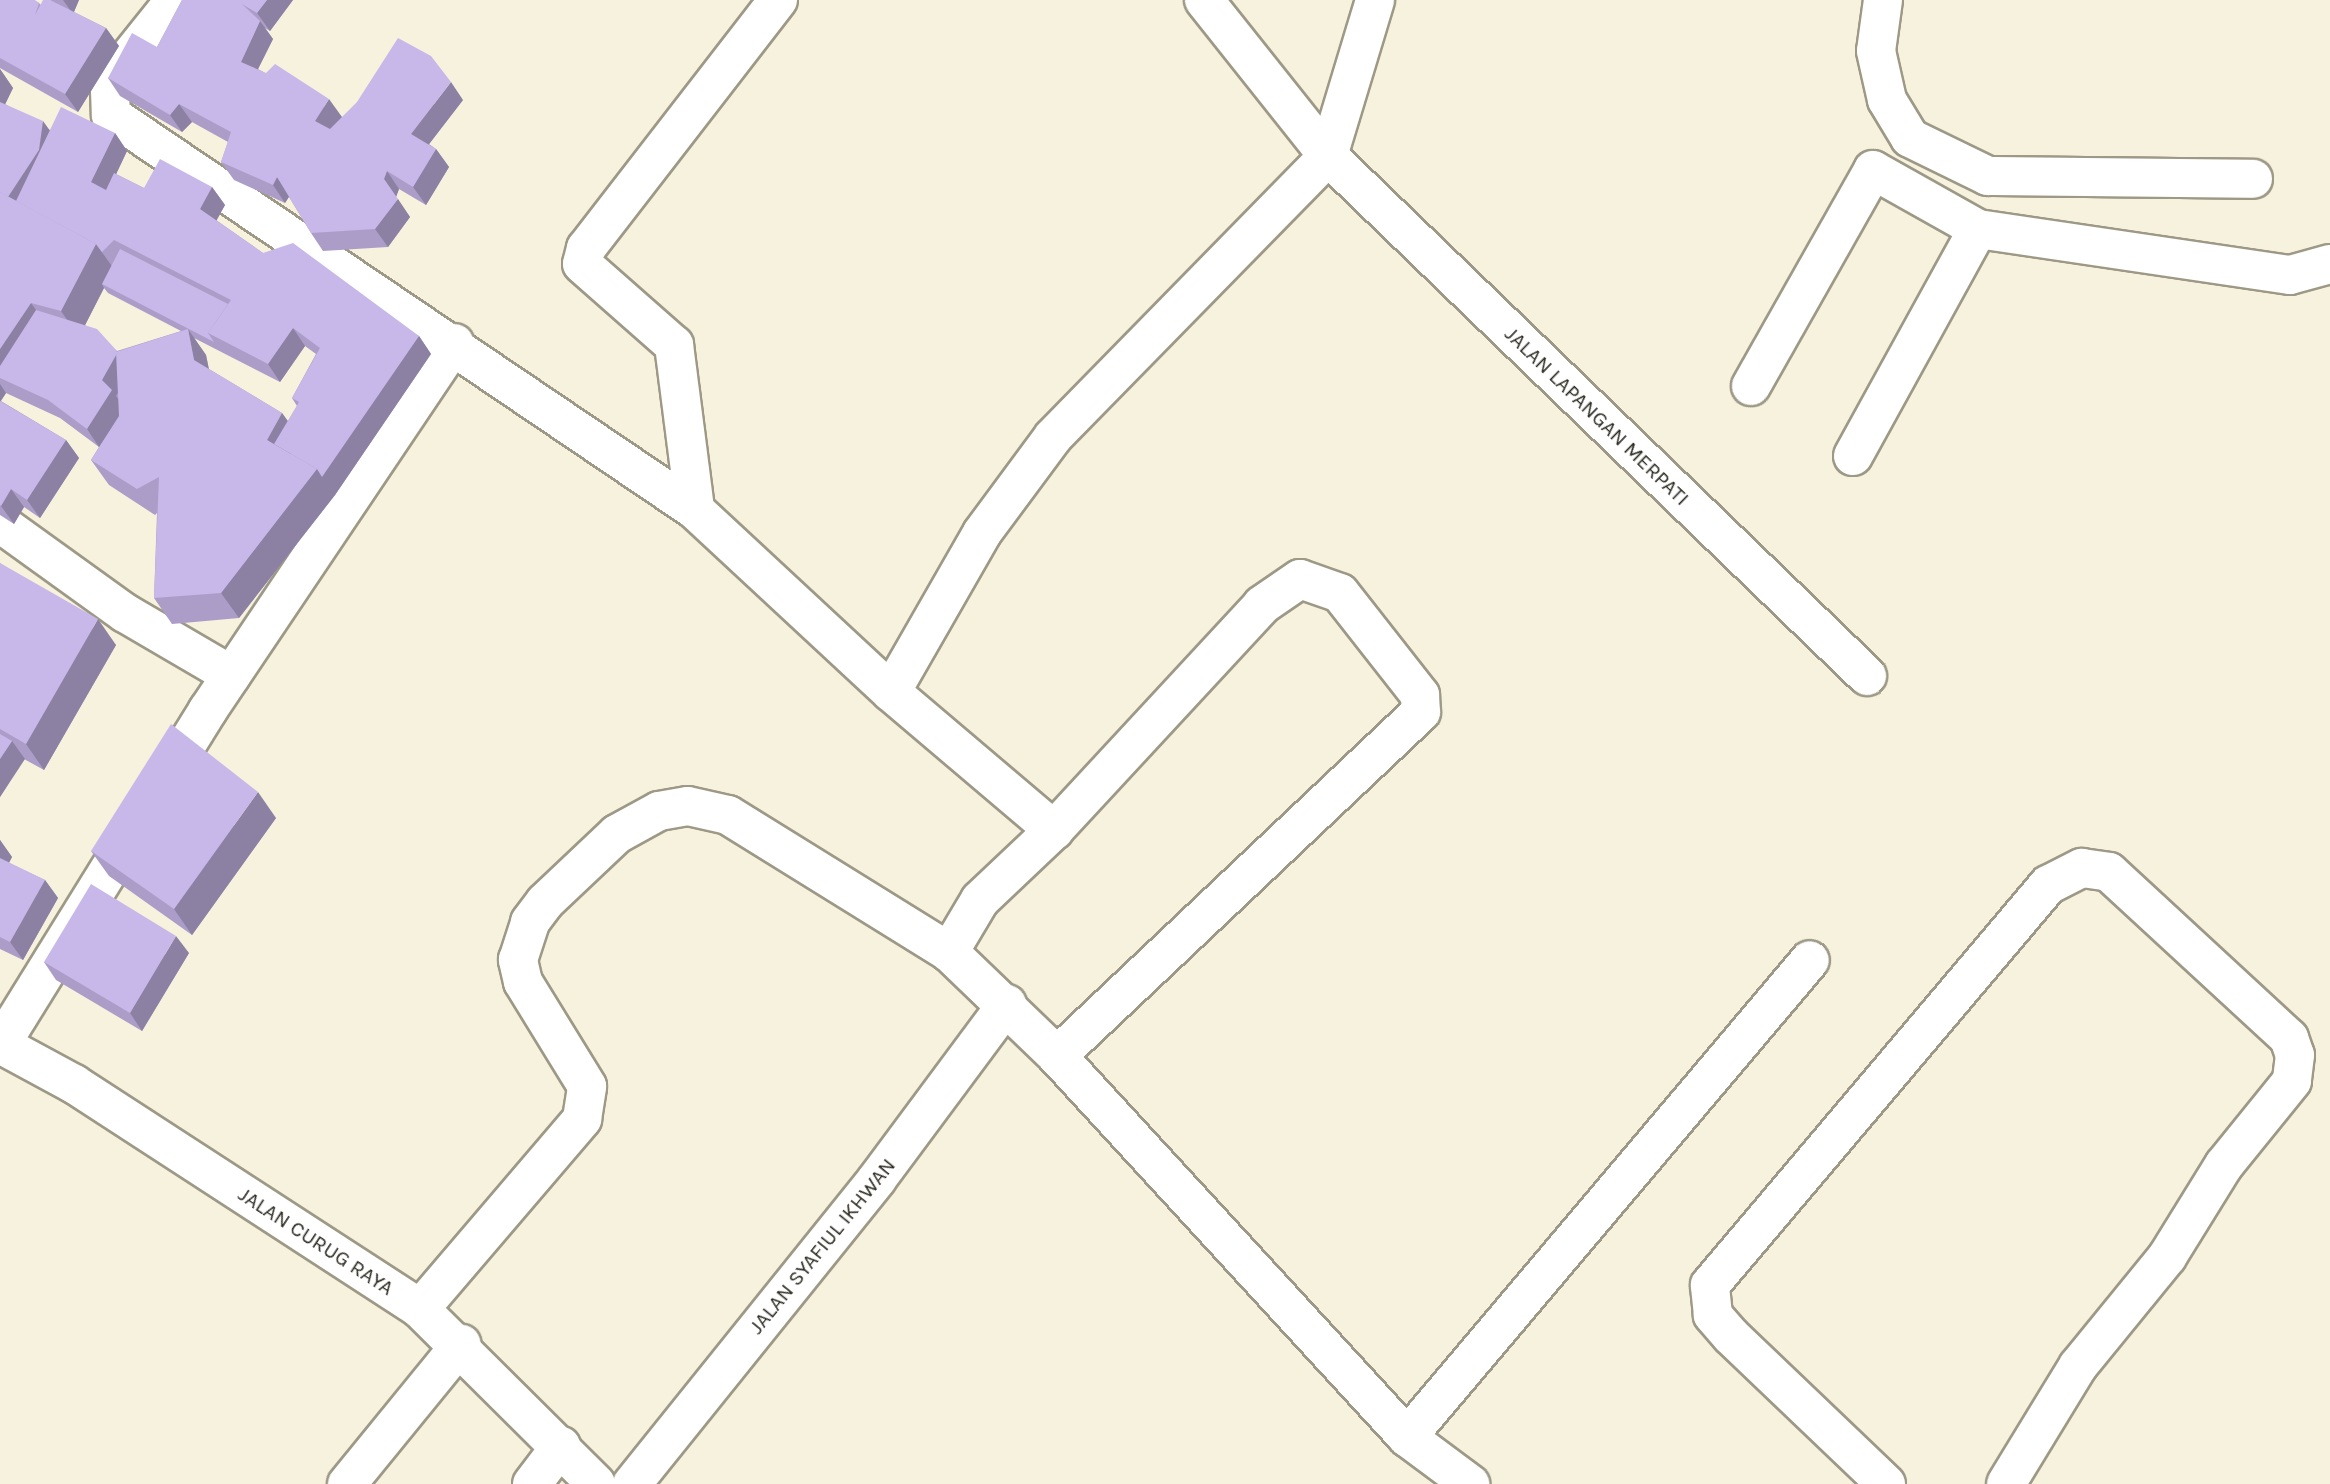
<!DOCTYPE html>
<html>
<head>
<meta charset="utf-8">
<style>
  body { margin:0 }
  #map { position:relative; width:2330px; height:1484px; overflow:hidden; background:#f6f2de; font-family:Karla,sans-serif }
  div>[style] { position:absolute }
  .roads { filter:drop-shadow(2px 0 #9d9986) drop-shadow(-2px 0 #9d9986) drop-shadow(0 2px #9d9986) drop-shadow(0 -2px #9d9986) }
  .minor>* { height:38px; margin:-19px; padding:0 19px; transform-origin:19px; border-radius:19px; background:#fff }
  .wall>* { inset:0; background:#ac9dc8 }
  .shaded-wall>* { inset:0; background:#8c80a3 }
  .building>* { inset:0; background:#c8b7e9 }
  span { translate:-50% -50%; white-space:nowrap; text-align:center; line-height:1.15; -webkit-text-stroke:5px #fff; paint-order:stroke }
  .street-label { font-size:21px; color:#2c2b23 }
</style>
</head>
<body>
<div id="map">
  <div class="roads">
    <div class="minor">
      <div style="left:175px;top:0;width:90px;rotate:128.7deg"></div>
      <div style="left:119px;top:70px;width:22px;rotate:114deg"></div>
      <div style="left:110px;top:90px;width:25px;rotate:88deg"></div>
      <div style="left:111px;top:115px;width:705px;rotate:34.07deg"></div>
      <div style="left:778px;top:0;width:314px;rotate:127.7deg"></div>
      <div style="left:586px;top:248px;width:16px;rotate:104deg"></div>
      <div style="left:582px;top:264px;width:123px;rotate:41.4deg"></div>
      <div style="left:674px;top:345px;width:166px;rotate:82.7deg"></div>
      <div style="left:695px;top:510px;width:267px;rotate:42.9deg"></div>
      <div style="left:891px;top:692px;width:214px;rotate:40.3deg"></div>
      <div style="left:1054px;top:830px;width:102px;rotate:136.6deg"></div>
      <div style="left:980px;top:900px;width:61px;rotate:120.8deg"></div>
      <div style="left:949px;top:952px;width:150px;rotate:43.9deg"></div>
      <div style="left:1057px;top:1056px;width:517px;rotate:47.43deg"></div>
      <div style="left:1407px;top:1437px;width:79px;rotate:36.7deg"></div>
      <div style="left:1204px;top:0;width:199px;rotate:51.5deg"></div>
      <div style="left:1328px;top:156px;width:749px;rotate:43.97deg"></div>
      <div style="left:1883px;top:0;width:51px;rotate:97.8deg"></div>
      <div style="left:1876px;top:51px;width:50px;rotate:77.3deg"></div>
      <div style="left:1887px;top:100px;width:44px;rotate:58.8deg"></div>
      <div style="left:1910px;top:138px;width:87px;rotate:26deg"></div>
      <div style="left:1988px;top:176px;width:265px;rotate:0.6deg"></div>
      <div style="left:1751px;top:386px;width:248px;rotate:-60.5deg"></div>
      <div style="left:1873px;top:170px;width:120px;rotate:29.3deg"></div>
      <div style="left:1853px;top:456px;width:259px;rotate:-61.2deg"></div>
      <div style="left:1978px;top:229px;width:315px;rotate:8.4deg"></div>
      <div style="left:2290px;top:275px;width:41px;rotate:-15.4deg"></div>
      <div style="left:0;top:523px;width:154px;rotate:35.8deg"></div>
      <div style="left:125px;top:613px;width:123px;rotate:30.3deg"></div>
      <div style="left:891px;top:692px;width:183px;rotate:-60.2deg"></div>
      <div style="left:982px;top:533px;width:119px;rotate:-53.5deg"></div>
      <div style="left:1053px;top:437px;width:393px;rotate:-45.6deg"></div>
      <div style="left:1328px;top:156px;width:163px;rotate:-73.2deg"></div>
      <div style="left:1054px;top:830px;width:306px;rotate:-47.2deg"></div>
      <div style="left:1262px;top:605px;width:46px;rotate:-34.4deg"></div>
      <div style="left:1300px;top:579px;width:42px;rotate:19.3deg"></div>
      <div style="left:1340px;top:593px;width:130px;rotate:51.9deg"></div>
      <div style="left:1420px;top:695px;width:17px;rotate:87deg"></div>
      <div style="left:1421px;top:712px;width:501px;rotate:136.62deg"></div>
      <div style="left:0;top:1044px;width:84px;rotate:28.4deg"></div>
      <div style="left:74px;top:1084px;width:413px;rotate:33deg"></div>
      <div style="left:420px;top:1309px;width:248px;rotate:44.8deg"></div>
      <div style="left:1px;top:1044px;width:393px;rotate:-58.2deg"></div>
      <div style="left:208px;top:710px;width:442px;rotate:-56.1deg"></div>
      <div style="left:420px;top:1309px;width:250px;rotate:-49.5deg"></div>
      <div style="left:582px;top:1119px;width:33px;rotate:-81deg"></div>
      <div style="left:587px;top:1086px;width:122px;rotate:-121.6deg"></div>
      <div style="left:523px;top:982px;width:23px;rotate:-103deg"></div>
      <div style="left:518px;top:960px;width:40px;rotate:-72deg"></div>
      <div style="left:530px;top:922px;width:25px;rotate:-53deg"></div>
      <div style="left:545px;top:902px;width:99px;rotate:-43.4deg"></div>
      <div style="left:617px;top:834px;width:48px;rotate:-28.7deg"></div>
      <div style="left:659px;top:811px;width:29px;rotate:-10deg"></div>
      <div style="left:688px;top:806px;width:41px;rotate:12.7deg"></div>
      <div style="left:728px;top:815px;width:260px;rotate:31.8deg"></div>
      <div style="left:1407px;top:1437px;width:624px;rotate:-49.81deg"></div>
      <div style="left:347px;top:1484px;width:181px;rotate:-50.8deg"></div>
      <div style="left:532px;top:1484px;width:48px;rotate:-52.7deg"></div>
      <div style="left:632px;top:1484px;width:391px;rotate:-51.2deg"></div>
      <div style="left:877px;top:1179px;width:218px;rotate:-53.4deg"></div>
      <div style="left:1886px;top:1484px;width:214px;rotate:-136.3deg"></div>
      <div style="left:1731px;top:1336px;width:28px;rotate:-131deg"></div>
      <div style="left:1713px;top:1315px;width:30px;rotate:-96deg"></div>
      <div style="left:1710px;top:1285px;width:524px;rotate:-49.8deg"></div>
      <div style="left:2048px;top:885px;width:38px;rotate:-27deg"></div>
      <div style="left:2082px;top:868px;width:27px;rotate:8deg"></div>
      <div style="left:2109px;top:872px;width:245px;rotate:42.7deg"></div>
      <div style="left:2289px;top:1038px;width:18px;rotate:71deg"></div>
      <div style="left:2295px;top:1055px;width:26px;rotate:97deg"></div>
      <div style="left:2292px;top:1081px;width:108px;rotate:129deg"></div>
      <div style="left:2224px;top:1165px;width:108px;rotate:121.8deg"></div>
      <div style="left:2167px;top:1257px;width:141px;rotate:129.2deg"></div>
      <div style="left:2078px;top:1366px;width:138px;rotate:121.4deg"></div>
    </div>
  </div>
  <div class="wall">
    <div style="clip-path:polygon(0 0,38px 2px,41px 5px,51px 0,79px 0,74px 12px,106px 28px,119px 46px,78px 112px,0 68px)"></div>
    <div style="clip-path:polygon(182px 0,293px 0,270px 31px,265px 28px,273px 39px,258px 69px,342px 117px,463px 100px,429px 144px,436px 149px,449px 167px,426px 205px,399px 189px,396px 197px,410px 217px,388px 247px,323px 251px,311px 233px,289px 197px,285px 203px,234px 180px,221px 162px,228px 142px,192px 122px,182px 132px,120px 96px,108px 78px,157px 47px)"></div>
    <div style="clip-path:polygon(evenodd,0 69px,13px 88px,5px 104px,50px 130px,115px 133px,127px 151px,116px 174px,144px 188px,212px 187px,225px 205px,216px 220px,263px 253px,419px 336px,431px 354px,335px 495px,239px 618px,172px 624px,154px 598px,157px 513px,155px 515px,109px 485px,91px 460px,99px 447px,60px 418px,6px 393px,1px 401px,66px 440px,79px 458px,40px 518px,24px 507px,14px 524px,0 515px,0 69px,104px 288px,108px 293px,181px 331px,117px 351px,85px 325px,104px 288px,0 69px,194px 338px,280px 382px,305px 346px,316px 354px,292px 398px,297px 406px,288px 421px,282px 413px,209px 369px,206px 355px,194px 338px)"></div>
    <div style="clip-path:polygon(0 563px,116px 645px,44px 770px,24px 759px,0 797px)"></div>
    <div style="clip-path:polygon(276px 818px,192px 935px,109px 876px,91px 851px)"></div>
    <div style="clip-path:polygon(0 840px,12px 857px,9px 863px,45px 880px,58px 898px,23px 960px,0 949px)"></div>
    <div style="clip-path:polygon(189px 953px,142px 1031px,56px 980px,44px 962px)"></div>
  </div>
  <div class="shaded-wall">
    <div style="clip-path:polygon(63px 0,79px 0,73px 14px)"></div>
    <div style="clip-path:polygon(267px 0,293px 0,270px 31px,257px 13px)"></div>
    <div style="clip-path:polygon(260px 21px,273px 39px,253px 79px,241px 62px)"></div>
    <div style="clip-path:polygon(106px 28px,119px 46px,78px 112px,65px 94px)"></div>
    <div style="clip-path:polygon(0 69px,13px 88px,0 115px)"></div>
    <div style="clip-path:polygon(451px 82px,463px 100px,423px 152px,411px 134px)"></div>
    <div style="clip-path:polygon(329px 99px,342px 117px,328px 139px,315px 121px)"></div>
    <div style="clip-path:polygon(179px 104px,192px 122px,182px 132px,170px 115px)"></div>
    <div style="clip-path:polygon(43px 121px,56px 139px,21px 213px,5px 200px)"></div>
    <div style="clip-path:polygon(115px 133px,127px 151px,104px 200px,91px 182px)"></div>
    <div style="clip-path:polygon(436px 149px,449px 167px,426px 205px,413px 187px)"></div>
    <div style="clip-path:polygon(387px 171px,399px 189px,396px 197px,384px 179px)"></div>
    <div style="clip-path:polygon(277px 177px,290px 195px,285px 203px,273px 185px)"></div>
    <div style="clip-path:polygon(212px 187px,225px 205px,213px 227px,200px 209px)"></div>
    <div style="clip-path:polygon(398px 199px,410px 217px,388px 247px,375px 229px)"></div>
    <div style="clip-path:polygon(96px 244px,114px 269px,102px 284px,104px 288px,79px 337px,61px 311px)"></div>
    <div style="clip-path:polygon(31px 303px,49px 328px,0 378px,0 349px)"></div>
    <div style="clip-path:polygon(293px 328px,305px 346px,280px 382px,268px 364px)"></div>
    <div style="clip-path:polygon(188px 329px,206px 355px,212px 386px,194px 360px)"></div>
    <div style="clip-path:polygon(419px 336px,431px 354px,335px 495px,239px 618px,221px 593px)"></div>
    <div style="clip-path:polygon(118px 352px,131px 370px,116px 396px,125px 408px,99px 447px,87px 429px,102px 380px)"></div>
    <div style="clip-path:polygon(0 384px,6px 393px,0 402px)"></div>
    <div style="clip-path:polygon(282px 413px,300px 439px,289px 458px,267px 440px)"></div>
    <div style="clip-path:polygon(66px 440px,79px 458px,40px 518px,27px 500px)"></div>
    <div style="clip-path:polygon(11px 489px,24px 507px,14px 524px,1px 506px)"></div>
    <div style="clip-path:polygon(98px 619px,116px 645px,44px 770px,26px 744px)"></div>
    <div style="clip-path:polygon(12px 741px,25px 759px,0 797px,0 759px)"></div>
    <div style="clip-path:polygon(258px 792px,276px 818px,192px 935px,174px 909px)"></div>
    <div style="clip-path:polygon(0 840px,12px 857px,4px 872px,0 866px)"></div>
    <div style="clip-path:polygon(45px 880px,58px 898px,23px 960px,10px 942px)"></div>
    <div style="clip-path:polygon(176px 936px,189px 953px,142px 1031px,130px 1013px)"></div>
  </div>
  <div class="building">
    <div style="clip-path:polygon(0 0,35px 0,39px 3px,35px 15px,43px 0,50px 0,106px 28px,65px 94px,0 58px)"></div>
    <div style="clip-path:polygon(182px 0,267px 0,257px 13px,242px 4px,260px 21px,241px 62px,266px 73px,275px 64px,329px 99px,315px 121px,330px 129px,357px 102px,398px 38px,431px 56px,451px 82px,411px 134px,436px 149px,413px 187px,387px 171px,384px 179px,398px 199px,375px 229px,311px 233px,277px 177px,273px 185px,221px 162px,231px 132px,179px 104px,170px 115px,108px 78px,132px 33px,157px 47px)"></div>
    <div style="clip-path:polygon(0 102px,43px 121px,39px 150px,8px 197px,0 192px)"></div>
    <div style="clip-path:polygon(61px 107px,115px 133px,91px 182px,106px 190px,114px 173px,144px 188px,160px 159px,212px 187px,200px 209px,263px 253px,293px 243px,419px 336px,322px 477px,317px 469px,274px 444px,299px 402px,292px 398px,320px 348px,293px 328px,268px 364px,208px 333px,231px 300px,114px 240px,102px 252px,96px 244px,16px 201px)"></div>
    <div style="clip-path:polygon(0 192px,96px 244px,61px 311px,31px 303px,0 349px)"></div>
    <div style="clip-path:polygon(120px 249px,228px 304px,208px 333px,214px 342px,102px 284px)"></div>
    <div style="clip-path:polygon(36px 310px,97px 329px,117px 351px,116px 352px,116px 355px,102px 380px,112px 390px,87px 429px,48px 400px,0 378px,0 366px)"></div>
    <div style="clip-path:polygon(188px 329px,194px 360px,282px 413px,267px 440px,317px 469px,221px 593px,154px 598px,159px 477px,137px 489px,91px 460px,119px 416px,116px 352px)"></div>
    <div style="clip-path:polygon(0 401px,66px 440px,27px 500px,11px 489px,1px 506px,0 505px)"></div>
    <div style="clip-path:polygon(0 563px,98px 619px,26px 744px,0 729px)"></div>
    <div style="clip-path:polygon(171px 724px,258px 792px,174px 909px,91px 851px)"></div>
    <div style="clip-path:polygon(0 734px,12px 741px,0 759px)"></div>
    <div style="clip-path:polygon(0 858px,45px 880px,10px 942px,0 937px)"></div>
    <div style="clip-path:polygon(91px 884px,176px 936px,130px 1013px,44px 962px)"></div>
  </div>
  <div class="street-label">
    <span style="left:1597px;top:416px;rotate:44deg">JALAN LAPANGAN MERPATI</span>
    <span style="left:316px;top:1241px;rotate:33deg">JALAN CURUG RAYA</span>
    <span style="left:822px;top:1246px;rotate:-51deg">JALAN SYAFIUL IKHWAN</span>
  </div>
</div>
</body>
</html>
